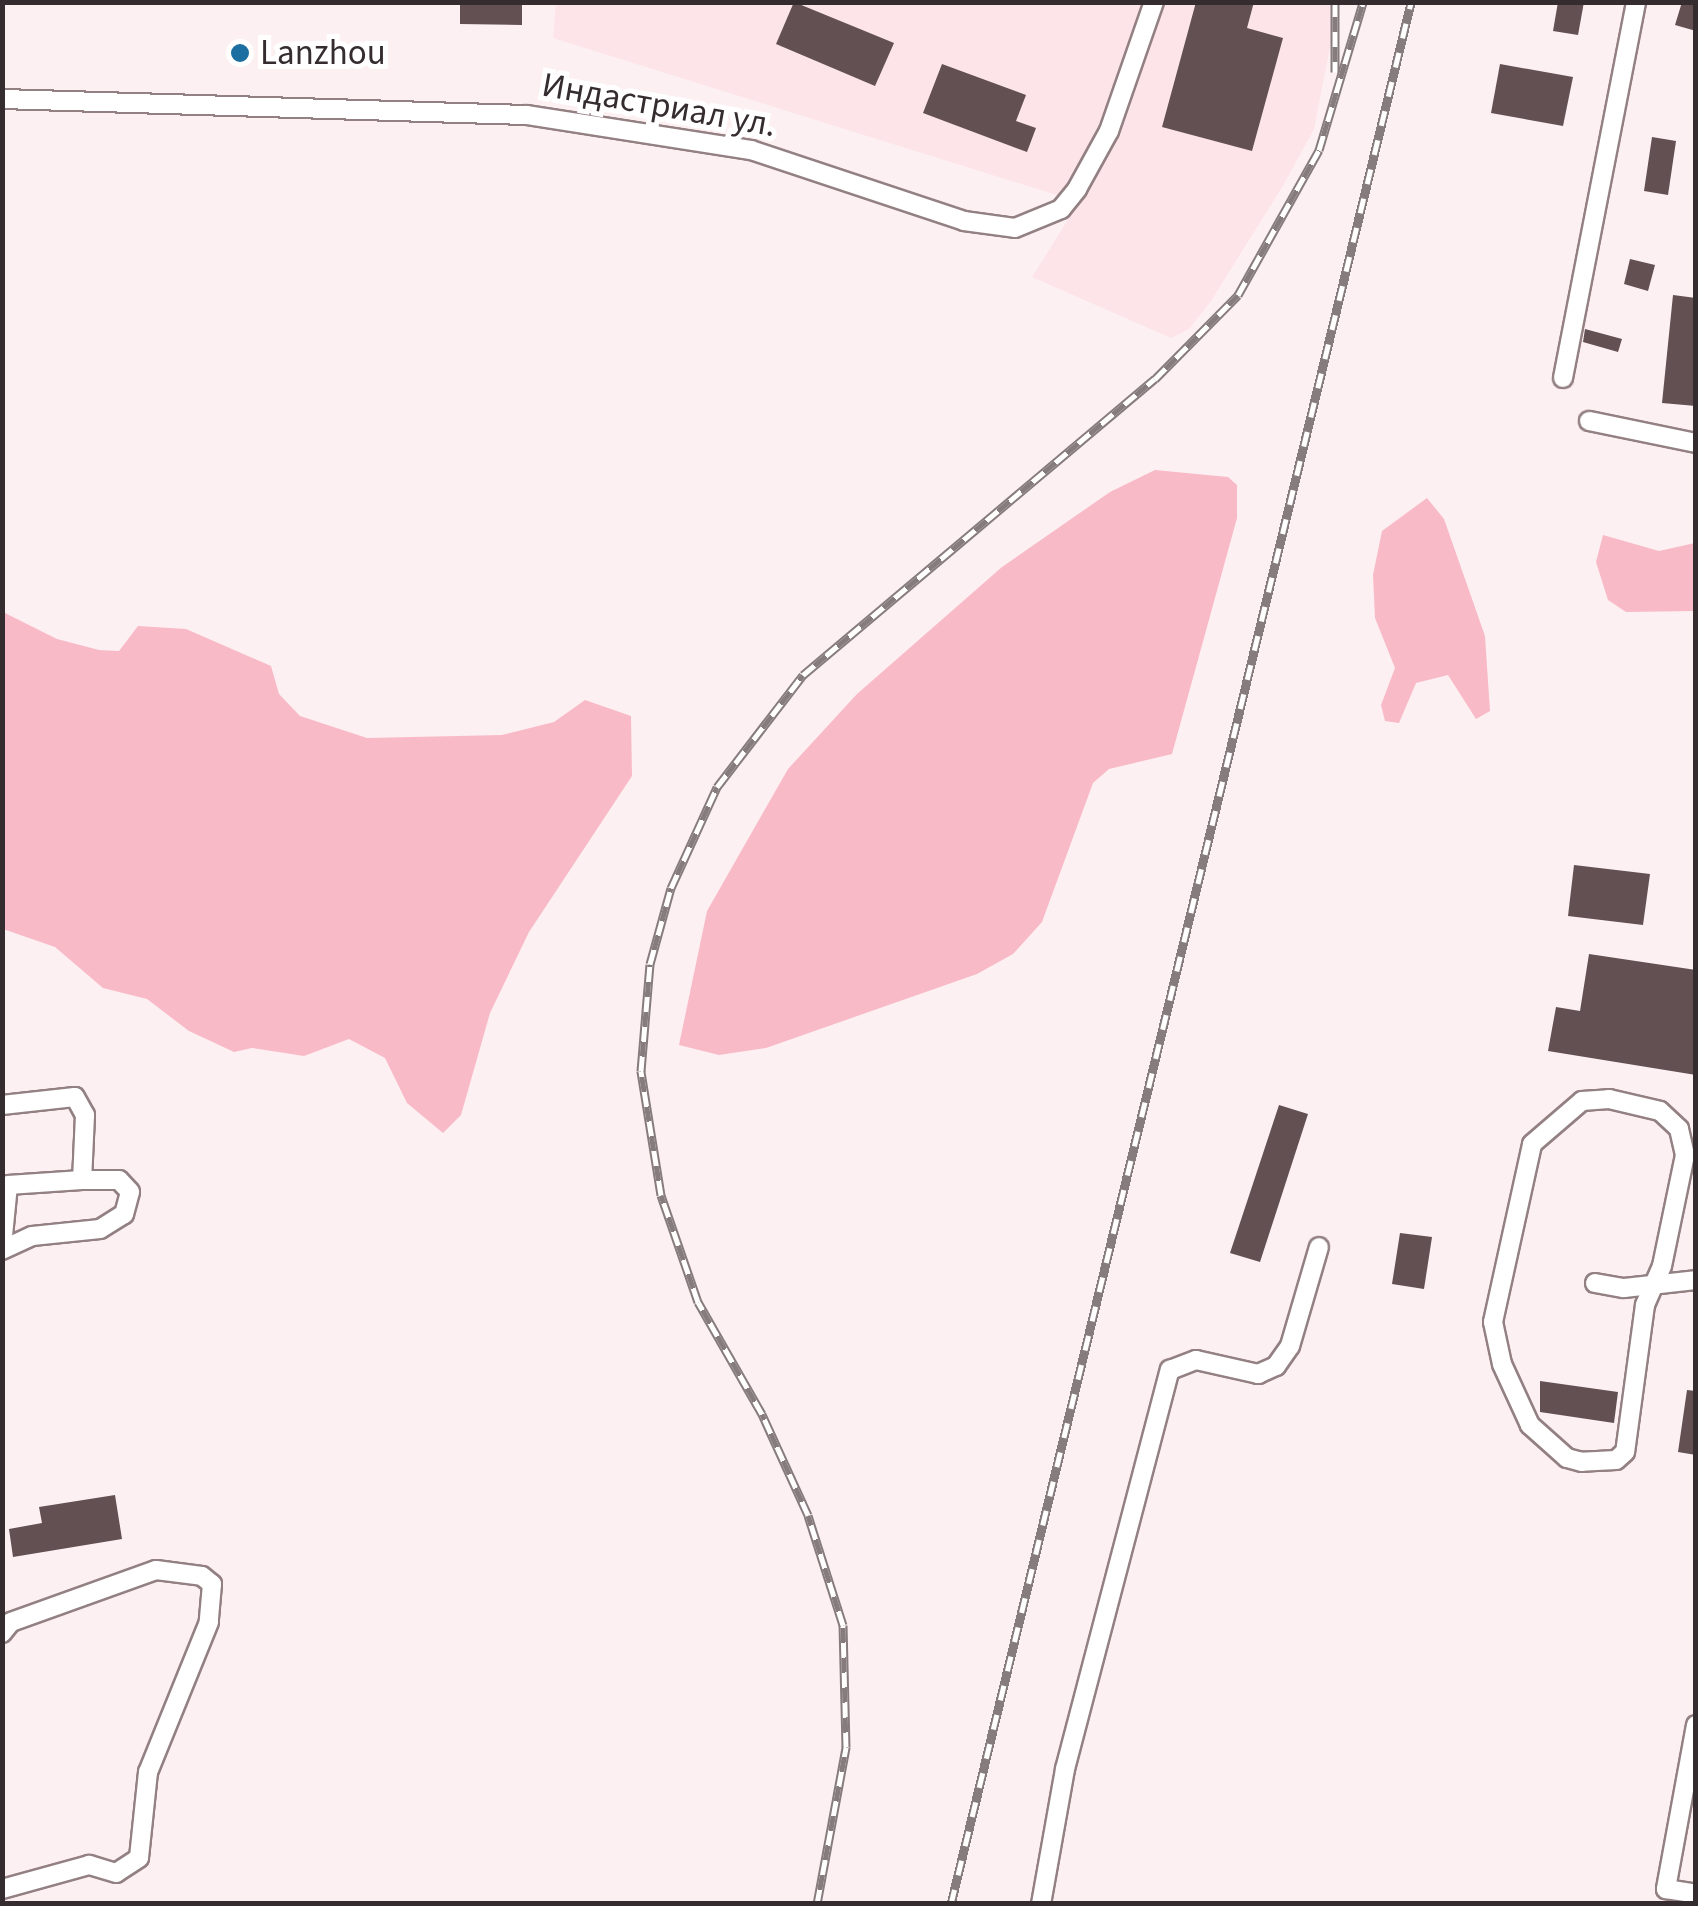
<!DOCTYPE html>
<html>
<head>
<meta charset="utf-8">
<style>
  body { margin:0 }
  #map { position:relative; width:1698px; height:1906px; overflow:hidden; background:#fdf0f2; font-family:"Source Sans 3",sans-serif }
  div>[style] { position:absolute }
  .built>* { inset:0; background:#fde4e8 }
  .green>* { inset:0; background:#f9bac7 }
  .building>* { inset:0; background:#625053 }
  .roads { filter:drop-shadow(2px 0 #938083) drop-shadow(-2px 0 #938083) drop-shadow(0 2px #938083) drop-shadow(0 -2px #938083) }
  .minor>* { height:18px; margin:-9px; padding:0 9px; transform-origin:9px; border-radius:9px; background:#fff }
  .rail>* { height:9px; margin-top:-4.5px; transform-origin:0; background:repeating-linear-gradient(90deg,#fff 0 15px,#867c7e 0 30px); box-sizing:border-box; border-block:2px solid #867c7e }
  .dots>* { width:28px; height:28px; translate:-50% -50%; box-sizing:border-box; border:5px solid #fff; border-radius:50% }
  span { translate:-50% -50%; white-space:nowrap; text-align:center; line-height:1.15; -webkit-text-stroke:10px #fff; paint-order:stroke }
  .poi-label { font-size:35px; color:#342c2e }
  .left { translate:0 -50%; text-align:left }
  .street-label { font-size:35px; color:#342c2e }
  .frame { position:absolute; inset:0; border:5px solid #342c2e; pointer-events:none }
</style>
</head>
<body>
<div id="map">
  <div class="built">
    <div style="clip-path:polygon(556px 2px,1331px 2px,1332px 37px,1314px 129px,1284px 184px,1211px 301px,1189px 329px,1171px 338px,1032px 277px,1079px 202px,553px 38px)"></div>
  </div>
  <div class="green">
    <div style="clip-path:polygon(1155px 470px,1228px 477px,1237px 485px,1237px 518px,1172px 754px,1109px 769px,1093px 783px,1042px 922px,1013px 954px,977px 974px,766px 1048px,719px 1055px,679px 1045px,707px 911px,788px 769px,857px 694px,1002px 567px,1110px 492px)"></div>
    <div style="clip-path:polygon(1427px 498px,1444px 519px,1485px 636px,1490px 711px,1476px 719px,1448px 675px,1416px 683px,1399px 723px,1385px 721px,1381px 705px,1395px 668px,1375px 618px,1373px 575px,1382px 531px)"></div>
    <div style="clip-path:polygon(1603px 535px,1659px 551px,1695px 543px,1695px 611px,1626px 612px,1608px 600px,1596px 562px)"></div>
    <div style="clip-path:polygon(3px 612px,57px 639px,99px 650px,119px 651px,138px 626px,186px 629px,271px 666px,279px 694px,300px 716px,367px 738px,502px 735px,554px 722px,585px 700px,631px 716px,632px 776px,529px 932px,490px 1013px,461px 1115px,443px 1133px,407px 1103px,385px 1058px,349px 1039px,304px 1056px,252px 1048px,234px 1052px,189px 1031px,147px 999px,103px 988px,55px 947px,3px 929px)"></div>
  </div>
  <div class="building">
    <div style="clip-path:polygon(460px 2px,522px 2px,522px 25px,460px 24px)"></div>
    <div style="clip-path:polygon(794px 2px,894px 43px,875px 86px,776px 44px)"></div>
    <div style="clip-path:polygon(1196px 2px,1254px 2px,1247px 28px,1283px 38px,1252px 151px,1162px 127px)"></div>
    <div style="clip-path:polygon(1558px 2px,1584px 2px,1578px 35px,1553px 31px)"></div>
    <div style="clip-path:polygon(1682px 2px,1696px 2px,1696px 31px,1675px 25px)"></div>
    <div style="clip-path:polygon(942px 64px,1026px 95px,1016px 121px,1036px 128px,1027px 152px,923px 113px)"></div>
    <div style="clip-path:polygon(1500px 64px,1573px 77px,1563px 126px,1491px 113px)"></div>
    <div style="clip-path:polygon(1652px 137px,1676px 141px,1668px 195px,1644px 191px)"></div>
    <div style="clip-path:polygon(1630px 259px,1655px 265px,1648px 291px,1624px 284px)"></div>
    <div style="clip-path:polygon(1673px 295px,1696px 298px,1696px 406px,1662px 403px)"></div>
    <div style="clip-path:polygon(1585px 329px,1622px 339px,1618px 352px,1583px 342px)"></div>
    <div style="clip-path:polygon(1574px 865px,1650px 874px,1643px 925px,1568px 916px)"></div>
    <div style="clip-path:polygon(1589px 954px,1696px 970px,1696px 1075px,1548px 1051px,1556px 1007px,1580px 1011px)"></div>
    <div style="clip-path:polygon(1279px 1105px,1308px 1114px,1260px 1262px,1230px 1253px)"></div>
    <div style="clip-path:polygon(1400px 1233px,1432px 1237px,1424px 1289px,1392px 1284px)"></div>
    <div style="clip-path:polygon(1540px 1381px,1618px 1392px,1614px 1423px,1540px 1412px)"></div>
    <div style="clip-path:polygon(1687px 1390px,1696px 1391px,1696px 1455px,1678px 1452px)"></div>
    <div style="clip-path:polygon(115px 1495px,122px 1539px,13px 1557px,9px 1529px,42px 1523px,39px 1507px)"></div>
  </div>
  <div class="roads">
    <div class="minor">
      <div style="left:2px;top:99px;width:525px;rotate:1.75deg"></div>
      <div style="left:527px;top:115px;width:227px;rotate:8.9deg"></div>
      <div style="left:751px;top:150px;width:225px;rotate:18.4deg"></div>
      <div style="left:964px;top:221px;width:51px;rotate:7.8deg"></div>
      <div style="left:1015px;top:228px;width:50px;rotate:-22.4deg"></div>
      <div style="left:1061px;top:209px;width:26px;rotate:-51deg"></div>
      <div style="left:1077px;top:189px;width:66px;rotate:-61.1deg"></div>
      <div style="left:1109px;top:131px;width:137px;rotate:-70.8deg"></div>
      <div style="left:1563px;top:378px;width:383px;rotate:-79deg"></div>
      <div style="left:1589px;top:421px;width:109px;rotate:11.6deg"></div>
      <div style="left:1609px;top:1099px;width:52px;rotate:13.2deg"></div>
      <div style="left:1660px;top:1111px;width:26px;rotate:43deg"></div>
      <div style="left:1679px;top:1129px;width:27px;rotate:77deg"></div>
      <div style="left:1685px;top:1155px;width:113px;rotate:101.7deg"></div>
      <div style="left:1662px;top:1266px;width:43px;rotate:113.6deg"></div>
      <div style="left:1645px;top:1305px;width:148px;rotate:97.7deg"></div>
      <div style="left:1625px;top:1452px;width:12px;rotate:138deg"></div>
      <div style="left:1616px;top:1460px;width:34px;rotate:177deg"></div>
      <div style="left:1582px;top:1462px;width:16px;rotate:-165deg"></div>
      <div style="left:1567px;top:1458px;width:50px;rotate:-138.3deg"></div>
      <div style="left:1530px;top:1425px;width:67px;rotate:-114.7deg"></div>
      <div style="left:1502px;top:1364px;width:43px;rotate:-102.1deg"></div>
      <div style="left:1493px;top:1322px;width:182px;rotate:-77.6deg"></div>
      <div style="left:1532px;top:1144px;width:66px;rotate:-40.7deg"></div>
      <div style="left:1582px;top:1101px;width:27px;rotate:-4deg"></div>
      <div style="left:2px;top:1105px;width:73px;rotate:-6.3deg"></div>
      <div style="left:75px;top:1097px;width:21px;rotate:61deg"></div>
      <div style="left:85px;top:1115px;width:65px;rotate:92.6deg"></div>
      <div style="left:82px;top:1180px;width:37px"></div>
      <div style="left:119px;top:1180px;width:16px;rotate:47deg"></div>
      <div style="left:130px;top:1192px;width:23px;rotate:105deg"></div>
      <div style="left:124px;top:1214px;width:28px;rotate:148deg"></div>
      <div style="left:100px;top:1229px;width:68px;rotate:174.1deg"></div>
      <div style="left:32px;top:1236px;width:33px;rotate:155deg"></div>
      <div style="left:2px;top:1246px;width:61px;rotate:-84.4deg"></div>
      <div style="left:8px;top:1185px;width:74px;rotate:-3.9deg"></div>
      <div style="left:1595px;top:1283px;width:29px;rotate:10deg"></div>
      <div style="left:1624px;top:1288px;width:72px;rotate:-6.3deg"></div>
      <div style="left:2px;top:1633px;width:14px;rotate:-51deg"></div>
      <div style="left:11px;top:1622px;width:154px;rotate:-19.7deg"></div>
      <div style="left:156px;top:1570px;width:46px;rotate:7.4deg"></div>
      <div style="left:202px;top:1576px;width:13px;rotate:39deg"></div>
      <div style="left:212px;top:1584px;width:38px;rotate:95deg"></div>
      <div style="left:209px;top:1622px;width:162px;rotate:112.1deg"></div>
      <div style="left:148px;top:1772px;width:86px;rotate:96deg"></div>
      <div style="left:139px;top:1858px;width:27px;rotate:147deg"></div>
      <div style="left:116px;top:1873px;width:28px;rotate:-163deg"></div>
      <div style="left:89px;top:1865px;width:90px;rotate:164.6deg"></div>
      <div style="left:1696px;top:1725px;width:167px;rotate:100.4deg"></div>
      <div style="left:1666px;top:1889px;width:30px;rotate:9deg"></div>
      <div style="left:1041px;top:1904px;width:137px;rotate:-79.9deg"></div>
      <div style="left:1065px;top:1769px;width:413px;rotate:-75.3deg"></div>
      <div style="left:1170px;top:1370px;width:28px;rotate:-21deg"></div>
      <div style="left:1196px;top:1360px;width:64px;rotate:12.7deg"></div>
      <div style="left:1258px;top:1374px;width:20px;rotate:-24deg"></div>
      <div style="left:1276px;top:1366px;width:24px;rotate:-55deg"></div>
      <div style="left:1290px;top:1346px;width:103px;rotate:-73.7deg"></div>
    </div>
  </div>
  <div class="rail">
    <div style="left:1335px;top:2px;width:70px;rotate:90deg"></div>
    <div style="left:817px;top:1904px;width:160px;rotate:-79.5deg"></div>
    <div style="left:846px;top:1747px;width:122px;rotate:-91.4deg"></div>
    <div style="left:843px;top:1625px;width:115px;rotate:-107.7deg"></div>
    <div style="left:808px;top:1515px;width:111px;rotate:-114.5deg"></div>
    <div style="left:762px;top:1414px;width:129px;rotate:-119.7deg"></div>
    <div style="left:698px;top:1302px;width:113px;rotate:-109.1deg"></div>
    <div style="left:661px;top:1195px;width:126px;rotate:-99.2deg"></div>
    <div style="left:641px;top:1071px;width:107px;rotate:-85.2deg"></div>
    <div style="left:650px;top:964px;width:79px;rotate:-74.6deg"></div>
    <div style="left:671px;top:888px;width:111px;rotate:-65.5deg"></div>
    <div style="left:717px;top:787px;width:141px;rotate:-52.5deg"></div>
    <div style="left:803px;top:675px;width:460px;rotate:-40.1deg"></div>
    <div style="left:1155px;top:379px;width:118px;rotate:-45.3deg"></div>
    <div style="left:1238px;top:295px;width:166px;rotate:-60.8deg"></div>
    <div style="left:1319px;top:150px;width:154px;rotate:-73.4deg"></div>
    <div style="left:951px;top:1904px;width:1957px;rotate:-76.4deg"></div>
  </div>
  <div class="dots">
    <div style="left:240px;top:53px;background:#1c6fa0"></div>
  </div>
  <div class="poi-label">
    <span class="left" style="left:260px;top:53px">Lanzhou</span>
  </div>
  <div class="street-label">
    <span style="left:659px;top:105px;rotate:10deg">Индастриал ул.</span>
  </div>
  <div class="frame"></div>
</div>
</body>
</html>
